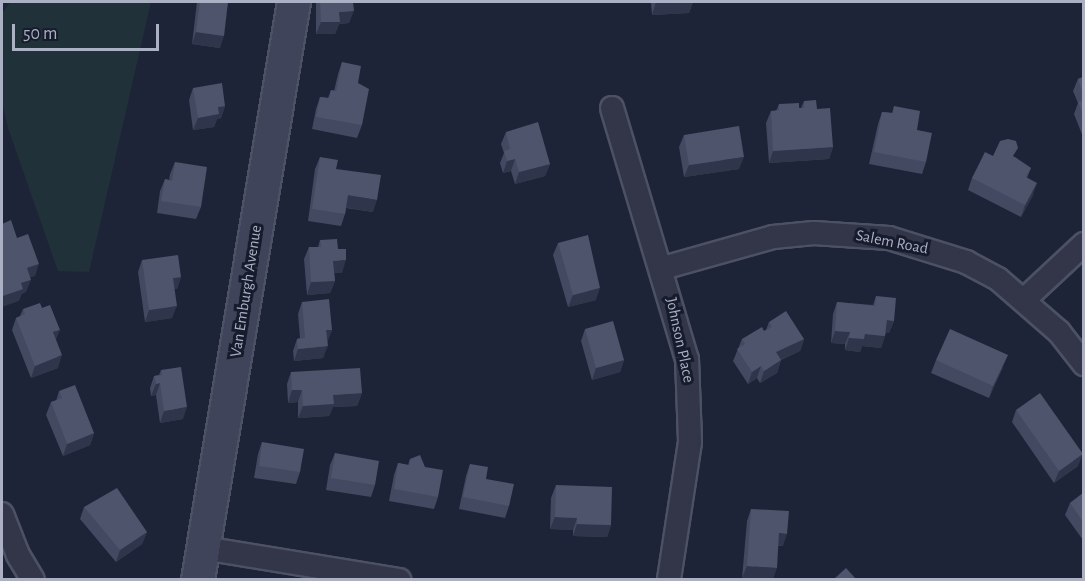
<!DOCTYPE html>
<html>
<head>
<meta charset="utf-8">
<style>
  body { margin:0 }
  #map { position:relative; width:1085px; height:581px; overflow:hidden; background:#1e2437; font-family:"Alegreya Sans",sans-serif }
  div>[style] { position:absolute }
  .green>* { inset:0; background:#203139 }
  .roads { filter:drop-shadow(2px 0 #4c5163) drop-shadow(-2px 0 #4c5163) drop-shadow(0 2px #4c5163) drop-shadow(0 -2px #4c5163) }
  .minor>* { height:22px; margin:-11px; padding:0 11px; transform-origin:11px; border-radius:11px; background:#323648 }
  .secondary>* { height:32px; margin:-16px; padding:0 16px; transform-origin:16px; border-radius:16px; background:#3f445b }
  .wall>* { inset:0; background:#424960 }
  .shaded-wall>* { inset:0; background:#2f354b }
  .building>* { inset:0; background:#4d546b }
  span { translate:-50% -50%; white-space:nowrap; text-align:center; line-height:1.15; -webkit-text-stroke:6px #171c2c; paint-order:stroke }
  .street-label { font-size:16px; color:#abb0c5 }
  .frame { position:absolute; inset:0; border:3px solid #abb0c5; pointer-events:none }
  .scale { position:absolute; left:12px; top:24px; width:147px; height:27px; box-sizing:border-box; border:3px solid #abb0c5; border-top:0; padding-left:8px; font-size:18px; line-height:21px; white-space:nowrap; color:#abb0c5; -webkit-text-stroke:4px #171c2c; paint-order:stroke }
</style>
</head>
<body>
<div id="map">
  <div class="green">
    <div style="clip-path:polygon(10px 2px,151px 2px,89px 272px,58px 271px,8px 128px,2px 102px,2px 14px)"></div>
  </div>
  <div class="roads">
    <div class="minor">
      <div style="left:612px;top:108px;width:262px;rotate:73.4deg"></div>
      <div style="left:687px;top:359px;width:83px;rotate:87.9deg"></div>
      <div style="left:690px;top:442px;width:140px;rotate:98.7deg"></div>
      <div style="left:663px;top:268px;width:114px;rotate:-15.7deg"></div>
      <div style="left:773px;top:237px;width:41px;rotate:-5.6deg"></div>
      <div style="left:814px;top:233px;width:75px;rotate:3.8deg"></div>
      <div style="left:889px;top:238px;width:81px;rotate:17.3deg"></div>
      <div style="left:966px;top:262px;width:36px;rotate:28deg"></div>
      <div style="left:998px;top:279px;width:81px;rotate:41deg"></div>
      <div style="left:1059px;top:332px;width:41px;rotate:52deg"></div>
      <div style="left:1025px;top:299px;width:81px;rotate:-43deg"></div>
      <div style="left:2px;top:514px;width:44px;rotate:68.7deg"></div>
      <div style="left:18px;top:555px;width:29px;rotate:59deg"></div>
      <div style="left:203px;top:548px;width:199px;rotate:9.3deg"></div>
    </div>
    <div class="secondary">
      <div style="left:198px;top:580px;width:586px;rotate:-80.57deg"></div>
    </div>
  </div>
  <div class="wall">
    <div style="clip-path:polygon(197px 2px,228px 2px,220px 48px,192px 44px)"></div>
    <div style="clip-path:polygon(316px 2px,353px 2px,349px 23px,339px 24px,335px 34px,316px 34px)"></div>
    <div style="clip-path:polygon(651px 2px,693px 2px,689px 13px,652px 15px)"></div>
    <div style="clip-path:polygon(342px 62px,358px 83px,362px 125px,357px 138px,312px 129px,316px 109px,320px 97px,328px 98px,331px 90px,334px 91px,338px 74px)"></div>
    <div style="clip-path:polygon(1083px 77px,1083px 137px,1074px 114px,1078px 103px,1073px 91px,1078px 79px)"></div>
    <div style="clip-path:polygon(193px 88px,225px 106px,221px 118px,217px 119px,214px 127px,193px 130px,189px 100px)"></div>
    <div style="clip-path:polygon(804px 101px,817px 109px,833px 147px,829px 159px,769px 163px,766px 123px,771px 111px,776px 111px,779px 104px,801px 108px)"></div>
    <div style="clip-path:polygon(894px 106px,917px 130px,926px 162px,922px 174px,869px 164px,878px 124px,882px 112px,892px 113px)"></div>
    <div style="clip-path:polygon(506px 132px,550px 164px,545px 176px,515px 184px,511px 171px,503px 173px,500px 163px,504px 153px,501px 144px)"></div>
    <div style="clip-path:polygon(684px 135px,739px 169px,684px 177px,679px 147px)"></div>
    <div style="clip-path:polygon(993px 156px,1015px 157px,1031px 168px,1027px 178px,1033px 195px,1021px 217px,968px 190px,972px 178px)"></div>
    <div style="clip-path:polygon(320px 157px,336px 169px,373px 212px,346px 208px,345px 214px,341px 226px,308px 221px,315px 169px)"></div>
    <div style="clip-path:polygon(175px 162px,201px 207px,196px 219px,157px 213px,160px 191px,165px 179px,169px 180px,170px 174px)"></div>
    <div style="clip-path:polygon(320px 240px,338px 249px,342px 273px,334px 273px,335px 281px,330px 293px,307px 295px,304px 259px,309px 247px,318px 247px)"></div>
    <div style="clip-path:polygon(558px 243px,596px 300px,568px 307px,553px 255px)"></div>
    <div style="clip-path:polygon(142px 260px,181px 277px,177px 289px,174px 289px,172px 318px,145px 322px,138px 272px)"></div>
    <div style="clip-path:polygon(876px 296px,894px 321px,889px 333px,886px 332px,881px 348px,862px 346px,860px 352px,845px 350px,845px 344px,831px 343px,833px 314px,837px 302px,873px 305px)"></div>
    <div style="clip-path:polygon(302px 302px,332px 330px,327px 342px,323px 358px,294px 361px,293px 351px,297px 339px,300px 338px,298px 314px)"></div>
    <div style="clip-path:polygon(23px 309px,56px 340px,58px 368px,31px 378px,12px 330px,16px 318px,20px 316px)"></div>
    <div style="clip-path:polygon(769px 322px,804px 339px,800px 351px,781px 360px,777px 373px,760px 383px,757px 378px,748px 384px,733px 361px,742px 339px,764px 331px,766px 330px)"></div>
    <div style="clip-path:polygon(585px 329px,624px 360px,620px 372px,592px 380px,581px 341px)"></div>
    <div style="clip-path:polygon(936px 360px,1003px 367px,989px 398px,931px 373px)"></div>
    <div style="clip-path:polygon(161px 370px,183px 419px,160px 423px,156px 395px,151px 396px,150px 388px,154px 376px,159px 375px)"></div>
    <div style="clip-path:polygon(291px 372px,362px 393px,357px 406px,333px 407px,329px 416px,298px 418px,298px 402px,288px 403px,287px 384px)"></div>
    <div style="clip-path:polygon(59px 391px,94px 433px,90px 445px,63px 456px,46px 415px,51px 402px,56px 401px)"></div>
    <div style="clip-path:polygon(1016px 410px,1078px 466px,1054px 483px,1012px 422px)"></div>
    <div style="clip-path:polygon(262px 442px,300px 472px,296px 484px,254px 478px,258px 454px)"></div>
    <div style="clip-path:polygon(335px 453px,375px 485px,371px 497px,326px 490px,330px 465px)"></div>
    <div style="clip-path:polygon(410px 459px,438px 497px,434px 509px,389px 501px,394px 475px,398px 463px,408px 465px)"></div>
    <div style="clip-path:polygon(470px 464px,486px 479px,509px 506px,505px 518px,459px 509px,466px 476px)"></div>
    <div style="clip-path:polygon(556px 485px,611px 525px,607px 537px,573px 536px,573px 530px,550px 529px,551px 498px)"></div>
    <div style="clip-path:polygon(1083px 493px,1083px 540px,1065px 515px,1070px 503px)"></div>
    <div style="clip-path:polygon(84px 507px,147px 532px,142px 544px,116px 562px,80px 519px)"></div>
    <div style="clip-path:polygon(751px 509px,783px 546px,778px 546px,742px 578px,747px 521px)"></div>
  </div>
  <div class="shaded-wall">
    <div style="clip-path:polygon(656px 2px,693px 2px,689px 13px,652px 15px)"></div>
    <div style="clip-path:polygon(354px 11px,349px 23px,339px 24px,335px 34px,316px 34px,321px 22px,339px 12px)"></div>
    <div style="clip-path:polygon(196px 32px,224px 36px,220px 48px,192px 44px)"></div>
    <div style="clip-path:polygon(225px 106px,221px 118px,217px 119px,214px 127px,193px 130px,198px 118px,218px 107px)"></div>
    <div style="clip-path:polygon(833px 147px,829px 159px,769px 163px,773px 151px)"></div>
    <div style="clip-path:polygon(744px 157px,739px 169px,684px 177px,689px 165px)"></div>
    <div style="clip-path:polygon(515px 159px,511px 171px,503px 173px,507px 161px)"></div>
    <div style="clip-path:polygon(550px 164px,545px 176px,515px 184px,519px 172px)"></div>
    <div style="clip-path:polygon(1037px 183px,1033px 195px,1021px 217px,1025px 205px)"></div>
    <div style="clip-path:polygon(348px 195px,377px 200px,373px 212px,343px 207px)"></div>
    <div style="clip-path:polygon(346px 260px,342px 273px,329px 273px,333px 261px)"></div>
    <div style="clip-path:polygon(39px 264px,35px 276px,22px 280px,27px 268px)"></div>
    <div style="clip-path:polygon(181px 277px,177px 289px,168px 290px,173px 278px)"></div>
    <div style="clip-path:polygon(31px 280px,26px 292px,22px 294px,19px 301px,2px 307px,2px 300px,3px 296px,21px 283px)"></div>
    <div style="clip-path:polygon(335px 281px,330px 293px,307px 295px,311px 282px)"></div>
    <div style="clip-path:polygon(600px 288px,596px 300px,568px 307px,573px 295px)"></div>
    <div style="clip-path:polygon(177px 306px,172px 318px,145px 322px,149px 310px)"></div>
    <div style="clip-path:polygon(887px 320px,894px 321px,889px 333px,882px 332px)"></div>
    <div style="clip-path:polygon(60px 330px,55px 342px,53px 332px)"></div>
    <div style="clip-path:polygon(326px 330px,332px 330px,327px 342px)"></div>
    <div style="clip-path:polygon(835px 331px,850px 332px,845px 344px,831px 343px)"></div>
    <div style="clip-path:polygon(865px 334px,885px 336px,881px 348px,862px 346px,860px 352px,845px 350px,849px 338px)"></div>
    <div style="clip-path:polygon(804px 339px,800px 351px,771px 364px,776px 352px)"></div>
    <div style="clip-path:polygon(328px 346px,323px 358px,294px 361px,298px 349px)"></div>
    <div style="clip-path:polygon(62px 355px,58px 368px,31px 378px,35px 366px)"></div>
    <div style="clip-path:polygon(1008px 355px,1003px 367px,989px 398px,993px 386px)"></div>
    <div style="clip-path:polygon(624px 360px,620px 372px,592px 380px,596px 368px)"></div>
    <div style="clip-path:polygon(781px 360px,777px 373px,760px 383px,764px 371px)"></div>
    <div style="clip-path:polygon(761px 366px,757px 378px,748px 384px,752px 372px)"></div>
    <div style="clip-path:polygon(160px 383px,156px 395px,151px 396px,156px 384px)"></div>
    <div style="clip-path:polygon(292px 390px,302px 390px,298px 402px,288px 403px)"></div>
    <div style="clip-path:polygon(362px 393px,357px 406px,333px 407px,329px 416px,298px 418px,303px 406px,333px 395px)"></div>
    <div style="clip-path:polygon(187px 407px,183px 419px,160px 423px,164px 411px)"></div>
    <div style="clip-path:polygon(94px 433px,90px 445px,63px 456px,67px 444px)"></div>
    <div style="clip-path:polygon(1083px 454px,1078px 466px,1054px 483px,1059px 471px)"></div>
    <div style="clip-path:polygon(555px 517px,577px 518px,573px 530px,550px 529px)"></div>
    <div style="clip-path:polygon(577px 524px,611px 525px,607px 537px,573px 536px)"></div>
    <div style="clip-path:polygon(147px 532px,142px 544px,116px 562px,120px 550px)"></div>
    <div style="clip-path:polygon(779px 533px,787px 534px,783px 546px,775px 545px)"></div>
    <div style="clip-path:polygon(747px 566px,777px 568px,773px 579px,742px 578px)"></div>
  </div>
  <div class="building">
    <div style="clip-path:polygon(200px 2px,228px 2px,224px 36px,196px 32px)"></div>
    <div style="clip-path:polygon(320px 2px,353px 2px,354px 11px,339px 12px,340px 22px,321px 22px)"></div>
    <div style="clip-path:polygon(342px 62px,361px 66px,358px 83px,369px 89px,362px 125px,316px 117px,320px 97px,329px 98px,331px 90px,336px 91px)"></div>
    <div style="clip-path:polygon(1083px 77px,1083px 94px,1078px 79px)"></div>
    <div style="clip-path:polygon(222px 83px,225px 106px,218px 107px,219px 114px,198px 118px,193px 88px)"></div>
    <div style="clip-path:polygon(816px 100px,817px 109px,830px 108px,833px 147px,773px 151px,771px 111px,779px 110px,779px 104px,799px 103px,799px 108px,804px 108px,804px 101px)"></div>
    <div style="clip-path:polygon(1083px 100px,1083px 114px,1078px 102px)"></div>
    <div style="clip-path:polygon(894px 106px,920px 111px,917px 130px,932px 133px,926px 162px,874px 152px,882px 112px,893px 113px)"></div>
    <div style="clip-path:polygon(538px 122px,550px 164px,519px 172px,515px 159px,507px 161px,504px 151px,510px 149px,506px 132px)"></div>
    <div style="clip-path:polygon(739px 126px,744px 157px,689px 165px,684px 135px)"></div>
    <div style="clip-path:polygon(1008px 139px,1016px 141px,1018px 148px,1013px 156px,1031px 168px,1026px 177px,1037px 183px,1025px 205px,972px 178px,985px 152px,993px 156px,1000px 141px)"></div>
    <div style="clip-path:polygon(320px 157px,338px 160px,336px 169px,381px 175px,377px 200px,348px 195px,345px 214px,312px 209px)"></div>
    <div style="clip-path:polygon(175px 162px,207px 167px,201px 207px,161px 201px,165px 179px,172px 181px)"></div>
    <div style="clip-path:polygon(11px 220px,17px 238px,28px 234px,39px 264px,27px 268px,31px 280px,21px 283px,23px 289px,3px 296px,2px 293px,2px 224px)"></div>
    <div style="clip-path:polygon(588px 235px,600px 288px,573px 295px,558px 243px)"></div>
    <div style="clip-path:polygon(337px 239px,338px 249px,346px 249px,346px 260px,333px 261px,335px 281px,311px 282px,309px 247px,321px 247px,320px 240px)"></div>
    <div style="clip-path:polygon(178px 255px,181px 277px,173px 278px,177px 306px,149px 310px,142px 260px)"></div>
    <div style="clip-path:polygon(876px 296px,896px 298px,894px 321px,887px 320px,885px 336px,865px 334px,864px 339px,849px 338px,850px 332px,835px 331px,837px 302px,875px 306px)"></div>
    <div style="clip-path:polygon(329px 299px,332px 330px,326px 330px,328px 346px,298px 349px,297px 339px,305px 338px,302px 302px)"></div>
    <div style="clip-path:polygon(40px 303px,42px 308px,50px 305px,60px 330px,53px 332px,62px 355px,35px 366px,16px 318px,25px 314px,23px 309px)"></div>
    <div style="clip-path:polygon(786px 311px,804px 339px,776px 352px,781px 360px,764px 371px,761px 366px,752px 372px,737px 349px,745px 344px,742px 339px,762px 327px,764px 331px,772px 327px,769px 322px)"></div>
    <div style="clip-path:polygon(613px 321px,624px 360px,596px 368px,585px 329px)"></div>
    <div style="clip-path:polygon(950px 329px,1008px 355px,993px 386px,936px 360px)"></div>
    <div style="clip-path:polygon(181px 367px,187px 407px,164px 411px,160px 383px,156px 384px,154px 376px,162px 375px,161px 370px)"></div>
    <div style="clip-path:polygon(360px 368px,362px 393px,333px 395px,334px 404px,303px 406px,302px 390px,292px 390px,291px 372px)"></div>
    <div style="clip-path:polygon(75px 385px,94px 433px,67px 444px,51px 402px,62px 398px,59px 391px)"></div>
    <div style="clip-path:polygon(1040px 393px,1083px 454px,1059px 471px,1016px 410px)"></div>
    <div style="clip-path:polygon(262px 442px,304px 449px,300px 472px,259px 466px)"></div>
    <div style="clip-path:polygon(335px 453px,379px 461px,375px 485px,331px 478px)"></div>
    <div style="clip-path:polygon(420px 455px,425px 467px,443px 470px,438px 497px,394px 489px,398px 463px,409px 465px,410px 459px)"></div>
    <div style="clip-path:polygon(470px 464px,488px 467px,486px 479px,514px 484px,509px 506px,463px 497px)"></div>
    <div style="clip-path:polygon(556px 485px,612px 487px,611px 525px,577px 524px,577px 518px,555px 517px)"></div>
    <div style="clip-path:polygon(117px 488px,147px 532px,120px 550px,84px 507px)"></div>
    <div style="clip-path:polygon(1083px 493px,1083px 522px,1070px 503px)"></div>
    <div style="clip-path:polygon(751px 509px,789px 511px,787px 534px,779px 533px,777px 568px,747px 566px)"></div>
    <div style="clip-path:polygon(846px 568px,856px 579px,834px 579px)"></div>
  </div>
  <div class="street-label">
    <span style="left:892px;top:242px;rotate:11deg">Salem Road</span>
    <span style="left:246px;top:291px;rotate:-81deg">Van Emburgh Avenue</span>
    <span style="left:680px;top:340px;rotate:78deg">Johnson Place</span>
  </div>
  <div class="frame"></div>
  <div class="scale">50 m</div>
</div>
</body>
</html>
